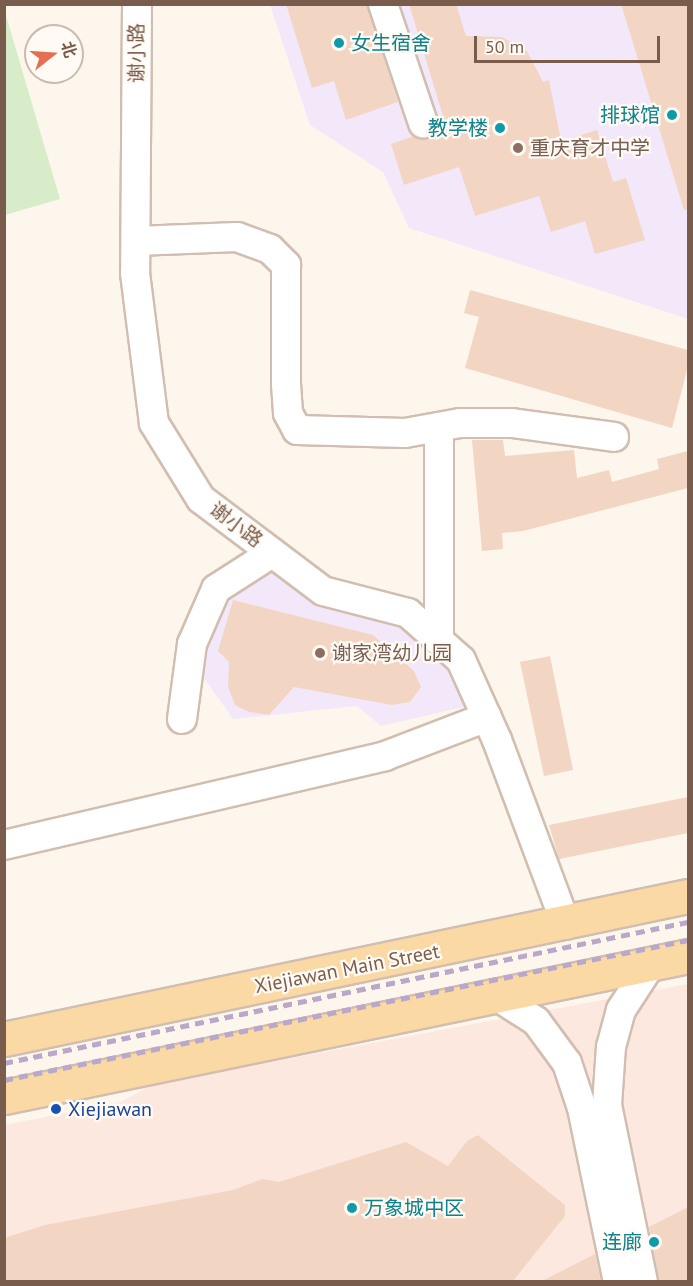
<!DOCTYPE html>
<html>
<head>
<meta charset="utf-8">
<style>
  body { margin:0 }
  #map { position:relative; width:693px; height:1286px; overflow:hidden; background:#fdf6ec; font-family:"PT Sans","Noto Sans SC",sans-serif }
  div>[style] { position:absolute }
  .commercial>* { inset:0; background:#fde8e0 }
  .education>* { inset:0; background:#f3e8fa }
  .green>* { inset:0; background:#d8ecc9 }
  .building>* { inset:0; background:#f3d5c3 }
  .roads { filter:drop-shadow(2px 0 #d1beb0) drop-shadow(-2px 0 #d1beb0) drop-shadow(0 2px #d1beb0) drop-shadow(0 -2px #d1beb0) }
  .minor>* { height:28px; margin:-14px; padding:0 14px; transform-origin:14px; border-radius:14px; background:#fff }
  .major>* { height:33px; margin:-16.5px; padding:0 16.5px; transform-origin:16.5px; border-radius:16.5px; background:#fbd9a5 }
  .rail>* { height:4.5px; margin-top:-2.25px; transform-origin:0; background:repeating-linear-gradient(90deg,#b9a8c9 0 9px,transparent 0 15px) }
  .dots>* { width:16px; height:16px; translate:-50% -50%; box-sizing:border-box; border:3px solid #fffaf3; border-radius:50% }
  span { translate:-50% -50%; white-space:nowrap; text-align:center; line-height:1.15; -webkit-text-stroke:4.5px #fffaf3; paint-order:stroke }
  .culture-label { font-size:20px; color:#0d838f }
  .left { translate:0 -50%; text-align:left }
  .right { translate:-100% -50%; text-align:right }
  .street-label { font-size:20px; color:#7a5c4d }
  .education-label { font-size:20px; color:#785e54 }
  .transit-label { font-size:20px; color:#164399 }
  .frame { position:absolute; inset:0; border:6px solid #7a5c4d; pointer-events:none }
  .north { position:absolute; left:24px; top:24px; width:60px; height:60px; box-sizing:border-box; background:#fffaf3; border:2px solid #cabbb1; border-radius:50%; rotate:73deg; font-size:16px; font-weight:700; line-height:24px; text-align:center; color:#7a5c4d }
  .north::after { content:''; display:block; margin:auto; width:21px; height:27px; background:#e76f51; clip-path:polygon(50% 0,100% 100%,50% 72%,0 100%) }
  .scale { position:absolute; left:474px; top:36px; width:186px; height:27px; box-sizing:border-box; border:3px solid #7a5c4d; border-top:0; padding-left:8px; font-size:18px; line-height:21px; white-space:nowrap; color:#7a5c4d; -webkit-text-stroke:4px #fffaf3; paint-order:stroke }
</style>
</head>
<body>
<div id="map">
  <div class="commercial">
    <div style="clip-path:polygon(688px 984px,688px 1281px,5px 1282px,5px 1125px,121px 1102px,153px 1084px)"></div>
  </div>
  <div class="education">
    <div style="clip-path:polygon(270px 5px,688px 5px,688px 319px,409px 228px,383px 172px,310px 125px)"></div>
    <div style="clip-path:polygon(268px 564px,405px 622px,455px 664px,472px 705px,381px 726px,357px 706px,233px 719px,197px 668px,220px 595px)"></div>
  </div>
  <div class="green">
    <div style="clip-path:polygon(5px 12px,60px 199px,5px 215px)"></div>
  </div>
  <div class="building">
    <div style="clip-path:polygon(286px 4px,367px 4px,398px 102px,346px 120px,334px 81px,312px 88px)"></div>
    <div style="clip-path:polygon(409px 4px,456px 4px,466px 36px,502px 37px,527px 51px,543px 82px,549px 80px,561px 141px,597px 130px,613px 182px,626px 178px,645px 240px,595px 254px,585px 221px,551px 232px,539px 196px,475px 216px,459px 167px,404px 185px,391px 144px,414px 136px,428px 139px,446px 126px)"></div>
    <div style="clip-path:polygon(621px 4px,688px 4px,688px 209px,684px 210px)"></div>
    <div style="clip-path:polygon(470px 290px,688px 350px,688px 366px,672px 428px,465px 368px,479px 317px,464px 313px)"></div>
    <div style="clip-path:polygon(472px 440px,503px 440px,505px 456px,574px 450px,577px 478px,609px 470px,612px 482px,659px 469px,657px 459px,688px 451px,688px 488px,523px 531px,502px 533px,503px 549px,482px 551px)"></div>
    <div style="clip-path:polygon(233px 600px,373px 635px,414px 671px,421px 687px,410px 702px,392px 705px,294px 687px,269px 715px,249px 712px,235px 705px,228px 687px,229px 662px,218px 651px)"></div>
    <div style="clip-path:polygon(550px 656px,573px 770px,544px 776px,520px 662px)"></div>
    <div style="clip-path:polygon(688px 797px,688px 833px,559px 859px,549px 825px)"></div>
    <div style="clip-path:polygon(478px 1135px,565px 1205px,565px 1216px,513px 1281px,4px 1281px,4px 1238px,45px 1225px,233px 1190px,262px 1179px,279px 1182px,406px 1142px,448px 1166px,467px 1141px)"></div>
    <div style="clip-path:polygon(688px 1207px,688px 1281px,659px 1281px,649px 1227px)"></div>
    <div style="clip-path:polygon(595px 1254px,601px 1281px,542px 1281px)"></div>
  </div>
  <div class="roads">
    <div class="minor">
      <div style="left:137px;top:4px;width:269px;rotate:90.4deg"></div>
      <div style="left:135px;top:273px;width:151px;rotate:82.8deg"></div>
      <div style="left:154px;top:423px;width:89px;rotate:58.3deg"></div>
      <div style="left:201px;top:499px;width:153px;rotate:37deg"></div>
      <div style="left:323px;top:591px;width:88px;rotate:14.5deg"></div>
      <div style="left:408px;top:613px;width:71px;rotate:41.6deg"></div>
      <div style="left:461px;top:660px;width:88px;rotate:65.8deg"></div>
      <div style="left:497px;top:740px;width:197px;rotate:69.5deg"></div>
      <div style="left:383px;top:4px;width:126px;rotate:71.4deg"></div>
      <div style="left:136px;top:241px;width:101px;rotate:-2.3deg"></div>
      <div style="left:237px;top:237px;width:35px;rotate:20deg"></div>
      <div style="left:270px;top:249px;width:23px;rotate:45deg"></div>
      <div style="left:286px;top:265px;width:119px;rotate:90deg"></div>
      <div style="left:286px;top:384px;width:29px;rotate:86deg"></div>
      <div style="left:288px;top:413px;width:19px;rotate:62deg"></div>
      <div style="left:297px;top:430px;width:108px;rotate:1.6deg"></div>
      <div style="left:405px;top:433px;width:56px;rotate:-10.3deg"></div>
      <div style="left:460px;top:423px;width:52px"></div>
      <div style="left:512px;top:423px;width:103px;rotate:7.8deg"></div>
      <div style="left:439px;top:427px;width:214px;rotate:90deg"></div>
      <div style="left:182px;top:719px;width:76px;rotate:-82.4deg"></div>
      <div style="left:192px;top:644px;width:60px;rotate:-66.4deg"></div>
      <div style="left:216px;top:589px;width:67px;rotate:-32.7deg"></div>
      <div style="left:4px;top:845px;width:391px;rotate:-13.1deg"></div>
      <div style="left:385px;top:756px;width:109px;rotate:-20.9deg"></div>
      <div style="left:498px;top:997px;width:45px;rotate:32.3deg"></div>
      <div style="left:536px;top:1021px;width:52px;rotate:53.6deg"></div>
      <div style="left:567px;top:1063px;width:47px;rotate:71.6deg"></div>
      <div style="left:582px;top:1108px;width:178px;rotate:78.3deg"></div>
      <div style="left:643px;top:1282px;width:181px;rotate:-101.5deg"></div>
      <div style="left:607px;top:1105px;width:58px;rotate:-86.1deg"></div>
      <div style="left:611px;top:1047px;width:38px;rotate:-75deg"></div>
      <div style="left:621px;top:1010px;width:55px;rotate:-56.9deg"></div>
    </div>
    <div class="major">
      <div style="left:4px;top:1039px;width:699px;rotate:-11.81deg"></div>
      <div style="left:4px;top:1097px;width:698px;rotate:-11.65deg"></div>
    </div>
  </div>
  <div class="rail">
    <div style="left:4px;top:1063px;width:698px;rotate:-11.65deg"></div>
    <div style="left:4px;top:1080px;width:698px;rotate:-11.57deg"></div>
  </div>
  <div class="dots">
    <div style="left:339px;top:43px;background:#0f9aa8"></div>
    <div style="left:672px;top:115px;background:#0f9aa8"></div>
    <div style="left:500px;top:128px;background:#0f9aa8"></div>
    <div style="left:518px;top:148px;background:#8d6e63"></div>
    <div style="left:320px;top:653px;background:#8d6e63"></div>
    <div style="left:56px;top:1109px;background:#1a4fb4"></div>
    <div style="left:352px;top:1208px;background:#0f9aa8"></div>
    <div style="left:654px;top:1242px;background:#0f9aa8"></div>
  </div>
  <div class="culture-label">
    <span class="left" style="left:351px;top:43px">女生宿舍</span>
    <span class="right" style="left:660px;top:115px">排球馆</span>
    <span class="right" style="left:488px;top:128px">教学楼</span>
    <span class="left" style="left:364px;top:1208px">万象城中区</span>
    <span class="right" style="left:642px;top:1242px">连廊</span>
  </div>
  <div class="street-label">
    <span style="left:137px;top:53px;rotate:-90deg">谢小路</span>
    <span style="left:236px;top:525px;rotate:37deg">谢小路</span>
    <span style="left:347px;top:969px;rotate:-11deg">Xiejiawan Main Street</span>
  </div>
  <div class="education-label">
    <span class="left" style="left:530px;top:148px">重庆育才中学</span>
    <span class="left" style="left:332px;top:653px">谢家湾幼儿园</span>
  </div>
  <div class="transit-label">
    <span class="left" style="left:68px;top:1109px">Xiejiawan</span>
  </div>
  <div class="frame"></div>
  <div class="north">北</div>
  <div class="scale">50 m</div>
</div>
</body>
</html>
